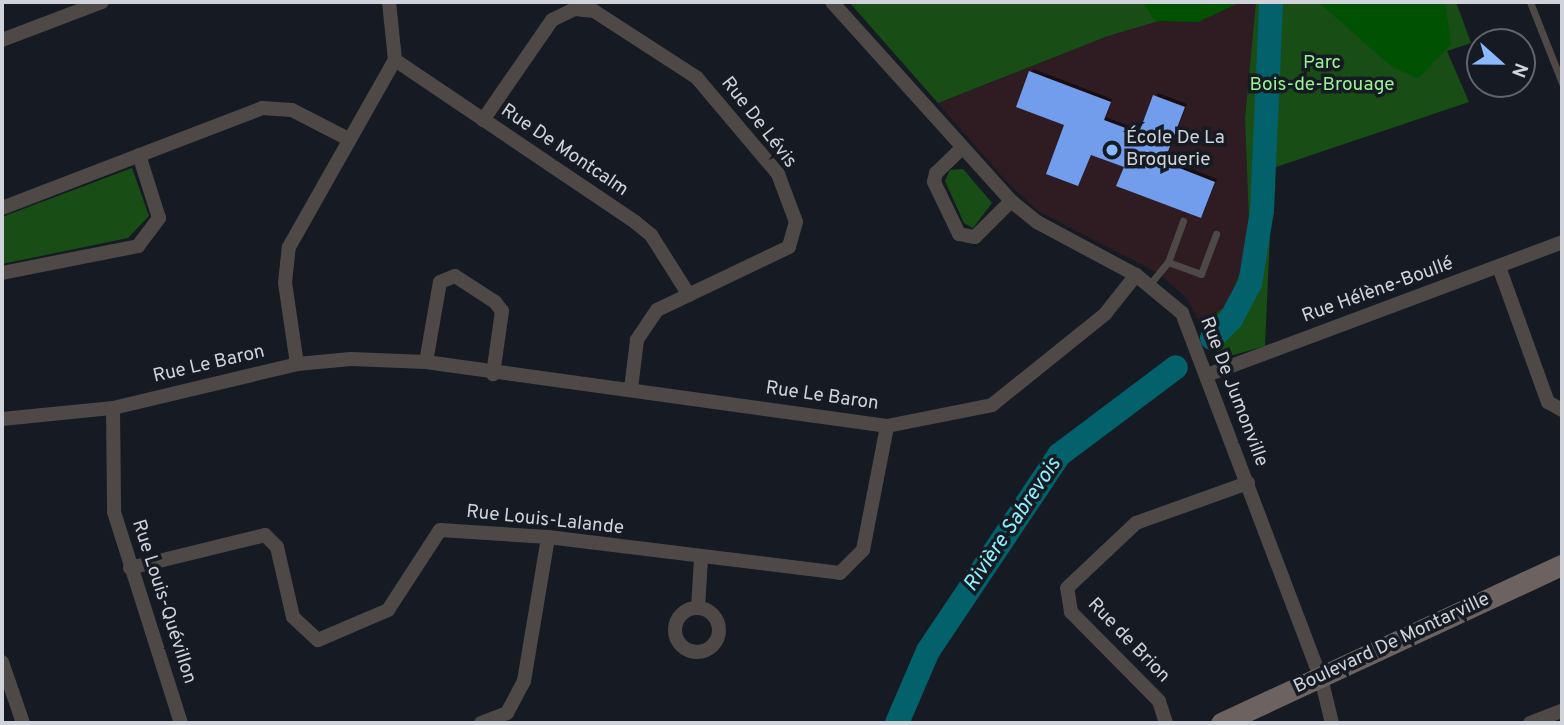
<!DOCTYPE html>
<html>
<head>
<meta charset="utf-8">
<style>
  body { margin:0 }
  #map { position:relative; width:1564px; height:725px; overflow:hidden; background:#161b23; font-family:Overpass,sans-serif }
  div>[style] { position:absolute }
  .education>* { inset:0; background:#2e1c22 }
  .green>* { inset:0; background:#184e16 }
  .forest>* { inset:0; background:#005102 }
  .shadow>* { inset:0; background:#0007 }
  .river>* { height:24px; margin:-12px; padding:0 12px; transform-origin:12px; border-radius:12px; background:#02616a }
  .building>* { inset:0; background:#719dec }
  .lane>* { height:7px; margin:-3.5px; padding:0 3.5px; transform-origin:3.5px; border-radius:3.5px; background:#4e4947 }
  .street>* { height:14px; margin:-7px; padding:0 7px; transform-origin:7px; border-radius:7px; background:#4e4947 }
  .street>.ring { margin:-7px; padding:0; box-sizing:content-box; background:none; border:14px solid #4e4947; border-radius:50% }
  .secondary>* { height:21px; margin:-10.5px; padding:0 10.5px; transform-origin:10.5px; border-radius:10.5px; background:#6c6361 }
  .dots>* { width:19px; height:19px; translate:-50% -50%; box-sizing:border-box; border:4px solid #161b23; border-radius:50% }
  span { translate:-50% -50%; white-space:nowrap; text-align:center; line-height:1.15; -webkit-text-stroke:7px #161b23; paint-order:stroke }
  .park-label { font-size:19px; color:#98f492 }
  .street-label { font-size:19px; color:#d0d3d9 }
  .poi-label { font-size:19px; color:#d0d3d9 }
  .left { translate:0 -50%; text-align:left }
  .water-label { font-size:21px; color:#8ff1fd; font-style:italic }
  .frame { position:absolute; inset:0; border:4px solid #d0d3d9; pointer-events:none }
  .north { position:absolute; left:1466px; top:28px; width:70px; height:70px; box-sizing:border-box; background:#161b23; border:2px solid #60656c; border-radius:50%; rotate:111deg; font-size:19px; font-weight:700; line-height:28px; text-align:center; color:#d0d3d9 }
  .north::after { content:''; display:block; margin:auto; width:24px; height:32px; background:#89bafc; clip-path:polygon(50% 0,100% 100%,50% 72%,0 100%) }
</style>
</head>
<body>
<div id="map">
  <div class="education">
    <div style="clip-path:polygon(1223px 2px,1256px 2px,1245px 118px,1250px 248px,1227px 305px,1201px 325px,1187px 299px,1160px 274px,1038px 211px,1006px 181px,938px 103px,1108px 36px)"></div>
  </div>
  <div class="green">
    <div style="clip-path:polygon(849px 2px,1223px 2px,1108px 36px,938px 103px)"></div>
    <div style="clip-path:polygon(1256px 2px,1456px 2px,1471px 43px,1447px 51px,1469px 102px,1273px 168px,1265px 346px,1223px 358px,1209px 344px,1201px 325px,1227px 305px,1250px 248px,1245px 118px)"></div>
    <div style="clip-path:polygon(132px 168px,149px 216px,128px 238px,2px 264px,2px 217px)"></div>
    <div style="clip-path:polygon(963px 169px,992px 203px,973px 228px,964px 223px,945px 181px,950px 170px)"></div>
  </div>
  <div class="forest">
    <div style="clip-path:polygon(1143px 2px,1241px 2px,1198px 22px,1155px 21px)"></div>
    <div style="clip-path:polygon(1318px 2px,1445px 2px,1451px 44px,1418px 79px,1391px 66px)"></div>
  </div>
  <div class="shadow">
    <div style="clip-path:polygon(1034px 69px,1112px 99px,1106px 117px,1142px 131px,1158px 93px,1187px 104px,1166px 159px,1217px 179px,1203px 214px,1200px 216px,1126px 166px,1092px 153px,1078px 184px,1066px 124px,1031px 72px)"></div>
  </div>
  <div class="river">
    <div style="left:1212px;top:338px;width:27px;rotate:-45deg"></div>
    <div style="left:1231px;top:319px;width:40px;rotate:-62deg"></div>
    <div style="left:1250px;top:284px;width:74px;rotate:-80.7deg"></div>
    <div style="left:1262px;top:211px;width:209px;rotate:-87.5deg"></div>
    <div style="left:897px;top:723px;width:78px;rotate:-66.7deg"></div>
    <div style="left:928px;top:651px;width:236px;rotate:-56.2deg"></div>
    <div style="left:1059px;top:455px;width:146px;rotate:-36.9deg"></div>
  </div>
  <div class="building">
    <div style="clip-path:polygon(1029px 71px,1111px 102px,1104px 120px,1139px 133px,1153px 95px,1185px 107px,1164px 162px,1215px 182px,1201px 218px,1116px 186px,1124px 167px,1091px 155px,1078px 186px,1046px 174px,1064px 125px,1016px 107px)"></div>
  </div>
  <div class="lane">
    <div style="left:1530px;top:2px;width:87px;rotate:68.4deg"></div>
    <div style="left:1168px;top:262px;width:44px;rotate:-69.9deg"></div>
    <div style="left:1150px;top:284px;width:28px;rotate:-51deg"></div>
    <div style="left:1168px;top:262px;width:35px;rotate:20deg"></div>
    <div style="left:1201px;top:274px;width:43px;rotate:-69.4deg"></div>
  </div>
  <div class="street">
    <div style="left:832px;top:2px;width:268px;rotate:48deg"></div>
    <div style="left:1011px;top:201px;width:33px;rotate:39deg"></div>
    <div style="left:1037px;top:222px;width:112px;rotate:28.2deg"></div>
    <div style="left:1136px;top:275px;width:60px;rotate:39.6deg"></div>
    <div style="left:1182px;top:313px;width:391px;rotate:69.2deg"></div>
    <div style="left:1321px;top:678px;width:46px;rotate:76.3deg"></div>
    <div style="left:2px;top:40px;width:107px;rotate:-20.8deg"></div>
    <div style="left:395px;top:60px;width:290px;rotate:34deg"></div>
    <div style="left:635px;top:222px;width:21px;rotate:39deg"></div>
    <div style="left:651px;top:235px;width:71px;rotate:57.7deg"></div>
    <div style="left:483px;top:120px;width:121px;rotate:-55.4deg"></div>
    <div style="left:552px;top:20px;width:25px;rotate:-26deg"></div>
    <div style="left:575px;top:9px;width:19px;rotate:6deg"></div>
    <div style="left:594px;top:11px;width:123px;rotate:33deg"></div>
    <div style="left:697px;top:78px;width:126px;rotate:49.8deg"></div>
    <div style="left:778px;top:174px;width:51px;rotate:69.4deg"></div>
    <div style="left:796px;top:222px;width:26px;rotate:106deg"></div>
    <div style="left:789px;top:247px;width:146px;rotate:154.5deg"></div>
    <div style="left:657px;top:310px;width:36px;rotate:124deg"></div>
    <div style="left:637px;top:340px;width:49px;rotate:97deg"></div>
    <div style="left:961px;top:149px;width:35px;rotate:136deg"></div>
    <div style="left:936px;top:173px;width:9px;rotate:103deg"></div>
    <div style="left:934px;top:182px;width:58px;rotate:64.3deg"></div>
    <div style="left:959px;top:234px;width:16px;rotate:11deg"></div>
    <div style="left:975px;top:237px;width:51px;rotate:-45deg"></div>
    <div style="left:2px;top:208px;width:279px;rotate:-21deg"></div>
    <div style="left:262px;top:108px;width:30px;rotate:4deg"></div>
    <div style="left:292px;top:110px;width:65px;rotate:27.3deg"></div>
    <div style="left:1499px;top:267px;width:144px;rotate:70.1deg"></div>
    <div style="left:1548px;top:402px;width:16px;rotate:30deg"></div>
    <div style="left:2px;top:273px;width:139px;rotate:-11.2deg"></div>
    <div style="left:138px;top:246px;width:35px;rotate:-53deg"></div>
    <div style="left:159px;top:218px;width:66px;rotate:-107.6deg"></div>
    <div style="left:426px;top:362px;width:81px;rotate:-80.1deg"></div>
    <div style="left:440px;top:282px;width:16px;rotate:-22deg"></div>
    <div style="left:455px;top:276px;width:48px;rotate:33deg"></div>
    <div style="left:495px;top:302px;width:11px;rotate:52deg"></div>
    <div style="left:502px;top:311px;width:64px;rotate:98.1deg"></div>
    <div style="left:297px;top:364px;width:82px;rotate:-98.4deg"></div>
    <div style="left:285px;top:283px;width:36px;rotate:-84deg"></div>
    <div style="left:289px;top:247px;width:215px;rotate:-60.5deg"></div>
    <div style="left:395px;top:60px;width:58px;rotate:-95.9deg"></div>
    <div style="left:1207px;top:375px;width:379px;rotate:-20.5deg"></div>
    <div style="left:113px;top:408px;width:104px;rotate:89.4deg"></div>
    <div style="left:114px;top:512px;width:221px;rotate:72.4deg"></div>
    <div style="left:2px;top:419px;width:112px;rotate:-5.7deg"></div>
    <div style="left:113px;top:408px;width:189px;rotate:-13.4deg"></div>
    <div style="left:297px;top:364px;width:54px;rotate:-5.3deg"></div>
    <div style="left:351px;top:359px;width:75px;rotate:2.3deg"></div>
    <div style="left:426px;top:362px;width:465px;rotate:7.9deg"></div>
    <div style="left:887px;top:426px;width:107px;rotate:-11.3deg"></div>
    <div style="left:992px;top:405px;width:145px;rotate:-38.8deg"></div>
    <div style="left:1105px;top:314px;width:50px;rotate:-51.5deg"></div>
    <div style="left:130px;top:568px;width:139px;rotate:-13.7deg"></div>
    <div style="left:265px;top:535px;width:17px;rotate:45deg"></div>
    <div style="left:277px;top:547px;width:72px;rotate:77.1deg"></div>
    <div style="left:293px;top:617px;width:34px;rotate:43deg"></div>
    <div style="left:318px;top:640px;width:76px;rotate:-23.2deg"></div>
    <div style="left:388px;top:610px;width:95px;rotate:-57deg"></div>
    <div style="left:440px;top:530px;width:108px;rotate:3.7deg"></div>
    <div style="left:548px;top:537px;width:294px;rotate:7deg"></div>
    <div style="left:840px;top:573px;width:33px;rotate:-45deg"></div>
    <div style="left:863px;top:550px;width:126px;rotate:-79deg"></div>
    <div style="left:698px;top:608px;width:49px;rotate:-86.5deg"></div>
    <div class="ring" style="left:675px;top:608px;width:30px;height:30px"></div>
    <div style="left:2px;top:662px;width:65px;rotate:71deg"></div>
    <div style="left:481px;top:723px;width:28px;rotate:-21deg"></div>
    <div style="left:507px;top:713px;width:36px;rotate:-62deg"></div>
    <div style="left:524px;top:681px;width:146px;rotate:-80.5deg"></div>
    <div style="left:1166px;top:723px;width:23px;rotate:-108deg"></div>
    <div style="left:1159px;top:701px;width:125px;rotate:-134.7deg"></div>
    <div style="left:1071px;top:612px;width:24px;rotate:-99deg"></div>
    <div style="left:1067px;top:588px;width:95px;rotate:-43.3deg"></div>
    <div style="left:1136px;top:523px;width:119px;rotate:-19.7deg"></div>
    <div style="left:1530px;top:723px;width:34px;rotate:-21deg"></div>
  </div>
  <div class="secondary">
    <div style="left:1221px;top:723px;width:376px;rotate:-24.9deg"></div>
  </div>
  <div class="dots">
    <div style="left:1112px;top:150px;background:#89bafc"></div>
  </div>
  <div class="park-label">
    <span style="left:1322px;top:75px">Parc<br>Bois-de-Brouage</span>
  </div>
  <div class="street-label">
    <span style="left:758px;top:123px;rotate:52deg">Rue De Lévis</span>
    <span style="left:564px;top:151px;rotate:34deg">Rue De Montcalm</span>
    <span style="left:1378px;top:291px;rotate:-20deg">Rue Hélène-Boullé</span>
    <span style="left:209px;top:365px;rotate:-13deg">Rue Le Baron</span>
    <span style="left:1233px;top:392px;rotate:69deg">Rue De Jumonville</span>
    <span style="left:822px;top:397px;rotate:8deg">Rue Le Baron</span>
    <span style="left:545px;top:521px;rotate:6deg">Rue Louis-Lalande</span>
    <span style="left:163px;top:602px;rotate:72deg">Rue Louis-Quévillon</span>
    <span style="left:1128px;top:641px;rotate:46deg">Rue de Brion</span>
    <span style="left:1392px;top:644px;rotate:-25deg">Boulevard De Montarville</span>
  </div>
  <div class="poi-label">
    <span class="left" style="left:1126px;top:150px">École De La<br>Broquerie</span>
  </div>
  <div class="water-label">
    <span style="left:1013px;top:525px;rotate:-56deg">Rivière Sabrevois</span>
  </div>
  <div class="frame"></div>
  <div class="north">N</div>
</div>
</body>
</html>
